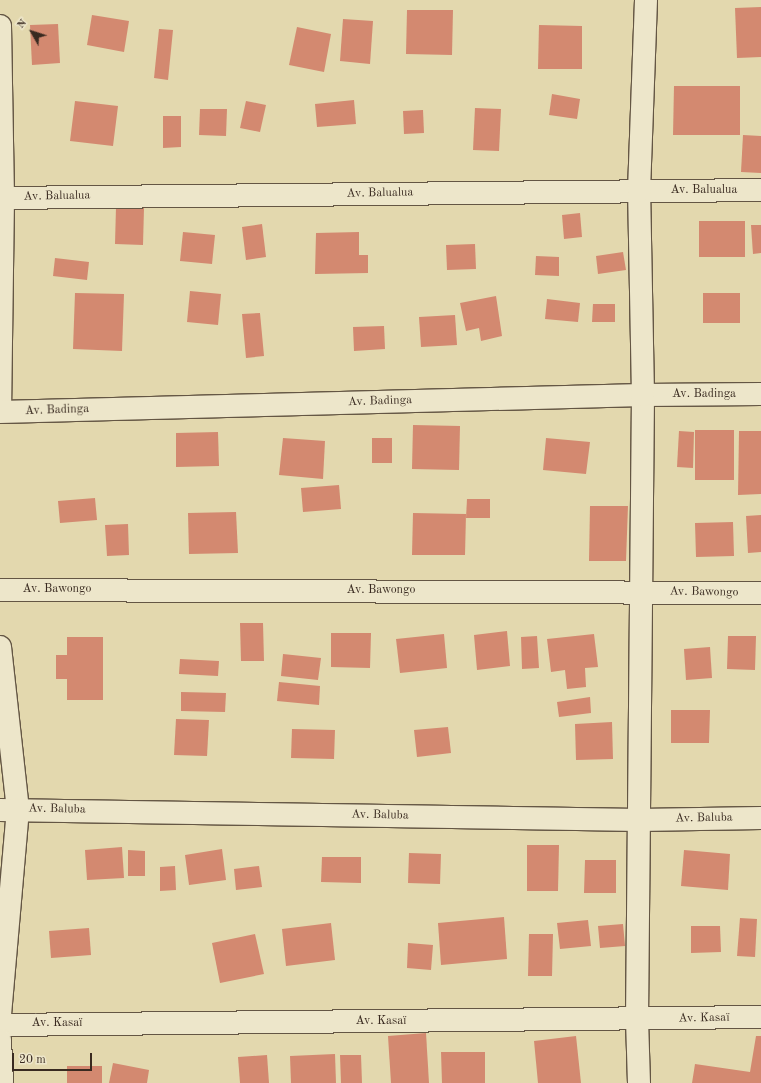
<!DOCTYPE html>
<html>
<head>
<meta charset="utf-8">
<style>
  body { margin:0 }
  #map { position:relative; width:761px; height:1083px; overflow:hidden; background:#e3d8ae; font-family:"Old Standard TT",serif }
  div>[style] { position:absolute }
  .building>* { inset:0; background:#d38970 }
  .roads { filter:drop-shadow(1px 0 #645644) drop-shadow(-1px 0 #645644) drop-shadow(0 1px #645644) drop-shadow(0 -1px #645644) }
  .street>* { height:22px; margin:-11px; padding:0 11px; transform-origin:11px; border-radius:11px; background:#ede6ca }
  span { translate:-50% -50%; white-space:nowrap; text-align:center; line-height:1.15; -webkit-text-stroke:3.5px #ede6ca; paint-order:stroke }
  .street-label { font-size:12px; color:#392a20 }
  .north { position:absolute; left:12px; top:12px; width:40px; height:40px; -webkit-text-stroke:3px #ede6ca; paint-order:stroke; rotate:309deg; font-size:11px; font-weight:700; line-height:16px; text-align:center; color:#392a20 }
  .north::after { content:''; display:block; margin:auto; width:14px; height:18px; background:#392a20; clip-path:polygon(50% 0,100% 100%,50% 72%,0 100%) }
  .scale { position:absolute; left:12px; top:1053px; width:80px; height:18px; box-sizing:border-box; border:2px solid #392a20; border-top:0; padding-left:5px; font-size:12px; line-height:14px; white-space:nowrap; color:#392a20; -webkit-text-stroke:3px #ede6ca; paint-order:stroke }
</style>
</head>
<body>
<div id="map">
  <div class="building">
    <div style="clip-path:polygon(761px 7px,761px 57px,737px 58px,735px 8px)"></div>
    <div style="clip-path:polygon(407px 10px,453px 10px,452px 55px,406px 54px)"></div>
    <div style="clip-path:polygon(92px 15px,129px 21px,124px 52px,87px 45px)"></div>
    <div style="clip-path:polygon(343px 19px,373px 21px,370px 64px,340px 61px)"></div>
    <div style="clip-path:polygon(58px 24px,60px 63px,32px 65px,30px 25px)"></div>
    <div style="clip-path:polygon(539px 25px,582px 26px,582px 69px,538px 69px)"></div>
    <div style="clip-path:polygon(297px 27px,331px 34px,324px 72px,289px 65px)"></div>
    <div style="clip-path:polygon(159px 29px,173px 30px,168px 80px,154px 78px)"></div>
    <div style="clip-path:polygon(674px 86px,740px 86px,740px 135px,673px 135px)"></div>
    <div style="clip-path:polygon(552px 94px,580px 99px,577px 119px,549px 115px)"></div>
    <div style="clip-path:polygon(354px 100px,356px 124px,317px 127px,315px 104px)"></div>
    <div style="clip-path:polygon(75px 101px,118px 106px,113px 146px,70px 141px)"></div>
    <div style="clip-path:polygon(246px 101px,266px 105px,260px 132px,240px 128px)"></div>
    <div style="clip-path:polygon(475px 108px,501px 109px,499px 151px,473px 150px)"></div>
    <div style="clip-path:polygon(200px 109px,227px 109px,226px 136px,199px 135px)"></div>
    <div style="clip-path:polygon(423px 110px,424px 133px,404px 134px,403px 111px)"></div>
    <div style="clip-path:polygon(163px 116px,181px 116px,181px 147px,163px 148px)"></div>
    <div style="clip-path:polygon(743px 135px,761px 136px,761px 173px,741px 172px)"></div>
    <div style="clip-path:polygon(116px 207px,144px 208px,143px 245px,115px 244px)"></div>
    <div style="clip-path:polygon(580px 213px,582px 237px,564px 239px,562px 215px)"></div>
    <div style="clip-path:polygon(699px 221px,745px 221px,745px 257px,699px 257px)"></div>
    <div style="clip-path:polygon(262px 224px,266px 257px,246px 260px,242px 227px)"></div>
    <div style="clip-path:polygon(751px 225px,761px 225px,761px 253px,753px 254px)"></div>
    <div style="clip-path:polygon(183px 232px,215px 235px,212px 264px,180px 261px)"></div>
    <div style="clip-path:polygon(359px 232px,359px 255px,368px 255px,368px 273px,315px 274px,316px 233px)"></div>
    <div style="clip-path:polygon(475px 244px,476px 269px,447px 270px,446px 245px)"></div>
    <div style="clip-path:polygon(623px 252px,626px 270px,598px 274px,596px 256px)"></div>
    <div style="clip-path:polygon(536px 256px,559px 257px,559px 276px,535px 275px)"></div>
    <div style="clip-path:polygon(55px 258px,89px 262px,87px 280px,53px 276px)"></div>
    <div style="clip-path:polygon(190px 291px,221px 294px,218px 325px,187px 322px)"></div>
    <div style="clip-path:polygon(75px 293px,124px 294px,122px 351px,73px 349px)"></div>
    <div style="clip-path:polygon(703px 293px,740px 293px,740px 323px,703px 323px)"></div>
    <div style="clip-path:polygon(496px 296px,502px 336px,481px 341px,479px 328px,466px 331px,460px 303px)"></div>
    <div style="clip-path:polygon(547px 299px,580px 303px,578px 322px,545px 319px)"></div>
    <div style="clip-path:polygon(593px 304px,615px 304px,615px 322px,592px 322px)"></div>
    <div style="clip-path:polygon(260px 313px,264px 356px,246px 358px,242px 314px)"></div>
    <div style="clip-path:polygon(455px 315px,457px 345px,421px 347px,419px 317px)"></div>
    <div style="clip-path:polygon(384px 326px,385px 349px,354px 351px,353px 327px)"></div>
    <div style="clip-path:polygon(413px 425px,460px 426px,459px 470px,412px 469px)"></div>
    <div style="clip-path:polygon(695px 430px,734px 430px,734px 480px,695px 480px)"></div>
    <div style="clip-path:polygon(679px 431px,694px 432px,693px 468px,677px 467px)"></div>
    <div style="clip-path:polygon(739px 431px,761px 431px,761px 494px,738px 495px)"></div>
    <div style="clip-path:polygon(218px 432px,219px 466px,176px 467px,176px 433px)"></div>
    <div style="clip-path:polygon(283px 438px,325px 441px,323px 479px,279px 475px)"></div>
    <div style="clip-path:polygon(372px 438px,392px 438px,392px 463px,372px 463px)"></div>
    <div style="clip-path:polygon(546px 438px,590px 442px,586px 474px,543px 470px)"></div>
    <div style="clip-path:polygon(339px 485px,341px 509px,303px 512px,301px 488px)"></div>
    <div style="clip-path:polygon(95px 498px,97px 520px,60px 523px,58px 501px)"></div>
    <div style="clip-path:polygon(467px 499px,490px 499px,490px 518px,466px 518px)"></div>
    <div style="clip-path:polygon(590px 506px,628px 506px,626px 561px,589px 561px)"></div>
    <div style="clip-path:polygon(236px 512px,238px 553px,189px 554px,188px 513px)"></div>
    <div style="clip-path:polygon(413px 513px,466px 514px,465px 555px,412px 555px)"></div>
    <div style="clip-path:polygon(761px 515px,761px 552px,748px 553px,746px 516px)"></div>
    <div style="clip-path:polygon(733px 522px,734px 556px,696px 557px,695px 523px)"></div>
    <div style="clip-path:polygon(128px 524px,129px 555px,107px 556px,105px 525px)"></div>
    <div style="clip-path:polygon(240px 623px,263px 623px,264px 661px,241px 661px)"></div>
    <div style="clip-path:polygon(507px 631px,510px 666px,477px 670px,474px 635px)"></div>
    <div style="clip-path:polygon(331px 633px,371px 633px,370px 668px,331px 667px)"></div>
    <div style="clip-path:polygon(444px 634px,447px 668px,400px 673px,396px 639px)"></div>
    <div style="clip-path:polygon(594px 634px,598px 667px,585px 668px,586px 687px,567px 689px,565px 670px,551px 672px,547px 639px)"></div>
    <div style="clip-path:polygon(537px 636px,539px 668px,522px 669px,521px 637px)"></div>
    <div style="clip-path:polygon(728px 636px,756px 636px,755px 670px,727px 669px)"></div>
    <div style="clip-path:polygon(67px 637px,103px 637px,103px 700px,67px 700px,67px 679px,56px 679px,56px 655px,67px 655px)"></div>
    <div style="clip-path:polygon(710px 647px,712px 678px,686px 680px,684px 649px)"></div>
    <div style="clip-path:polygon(283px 654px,321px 658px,318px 680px,281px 676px)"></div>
    <div style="clip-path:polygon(180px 659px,219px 661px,218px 676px,179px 674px)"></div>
    <div style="clip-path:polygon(279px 682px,320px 686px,319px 705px,277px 701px)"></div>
    <div style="clip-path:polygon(181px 692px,226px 693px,225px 712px,181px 711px)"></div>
    <div style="clip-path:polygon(590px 697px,591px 713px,559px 717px,557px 702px)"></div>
    <div style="clip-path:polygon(671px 710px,710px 710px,709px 743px,671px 743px)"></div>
    <div style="clip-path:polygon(176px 719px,209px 720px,207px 756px,174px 755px)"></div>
    <div style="clip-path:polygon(612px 722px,613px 759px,576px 760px,575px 724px)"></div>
    <div style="clip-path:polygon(448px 727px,451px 753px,417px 757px,414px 730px)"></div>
    <div style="clip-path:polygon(292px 729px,335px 730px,334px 759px,291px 758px)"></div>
    <div style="clip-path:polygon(527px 845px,559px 845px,558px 891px,527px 891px)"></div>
    <div style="clip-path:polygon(122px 847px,124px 878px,87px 880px,85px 850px)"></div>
    <div style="clip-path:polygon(222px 849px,226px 880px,189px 885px,185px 855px)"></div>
    <div style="clip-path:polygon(128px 850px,145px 851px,145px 876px,128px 876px)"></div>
    <div style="clip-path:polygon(684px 850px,730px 854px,728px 890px,681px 886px)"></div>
    <div style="clip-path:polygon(409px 853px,441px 854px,440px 884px,408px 883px)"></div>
    <div style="clip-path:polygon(322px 857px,361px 857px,361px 883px,321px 882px)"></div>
    <div style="clip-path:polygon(585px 860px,616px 860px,616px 893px,584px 893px)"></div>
    <div style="clip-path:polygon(175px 866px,176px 890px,160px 891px,160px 867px)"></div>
    <div style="clip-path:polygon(259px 866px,262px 887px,236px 890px,234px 869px)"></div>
    <div style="clip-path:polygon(504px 917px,507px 959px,441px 965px,438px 923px)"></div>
    <div style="clip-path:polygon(740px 918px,757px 919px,755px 957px,737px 956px)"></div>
    <div style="clip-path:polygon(588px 920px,591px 946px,560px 949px,557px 923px)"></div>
    <div style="clip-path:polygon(331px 923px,335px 960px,286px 966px,282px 929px)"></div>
    <div style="clip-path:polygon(623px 924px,625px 946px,600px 948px,598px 926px)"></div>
    <div style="clip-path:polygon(691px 926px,720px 926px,721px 952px,691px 953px)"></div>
    <div style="clip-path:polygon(89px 928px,91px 955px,51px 958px,49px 931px)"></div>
    <div style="clip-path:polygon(255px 934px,264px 974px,220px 983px,212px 943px)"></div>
    <div style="clip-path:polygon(529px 934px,553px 934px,552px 976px,528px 976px)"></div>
    <div style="clip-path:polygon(408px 943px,433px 945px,431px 970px,407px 968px)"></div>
    <div style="clip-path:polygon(426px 1033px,429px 1083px,391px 1083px,388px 1036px)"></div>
    <div style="clip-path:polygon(576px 1036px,581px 1083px,538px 1083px,534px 1041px)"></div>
    <div style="clip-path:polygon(756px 1036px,761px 1036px,761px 1083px,692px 1083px,695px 1064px,750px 1072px)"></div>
    <div style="clip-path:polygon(441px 1052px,485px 1052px,485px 1083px,442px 1083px)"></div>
    <div style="clip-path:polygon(335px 1054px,336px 1083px,291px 1083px,290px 1056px)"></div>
    <div style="clip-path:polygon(267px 1055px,269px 1083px,240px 1083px,238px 1057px)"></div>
    <div style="clip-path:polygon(340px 1055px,361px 1055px,362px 1083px,341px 1083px)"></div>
    <div style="clip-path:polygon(113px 1063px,149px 1070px,147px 1083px,109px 1083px)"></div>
    <div style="clip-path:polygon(67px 1066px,102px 1066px,102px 1083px,67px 1083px)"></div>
  </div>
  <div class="roads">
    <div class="street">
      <div style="left:0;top:26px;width:172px;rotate:89deg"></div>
      <div style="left:3px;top:198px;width:207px;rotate:90.8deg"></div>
      <div style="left:0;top:198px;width:761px;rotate:-0.6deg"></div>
      <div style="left:0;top:412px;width:643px;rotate:-1.51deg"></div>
      <div style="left:643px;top:395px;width:118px;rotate:-0.5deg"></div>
      <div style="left:0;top:590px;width:761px;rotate:0.23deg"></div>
      <div style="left:0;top:647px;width:163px;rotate:83.7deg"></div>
      <div style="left:18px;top:809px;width:207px;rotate:95deg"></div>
      <div style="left:0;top:810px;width:639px;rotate:0.9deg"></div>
      <div style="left:639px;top:820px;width:122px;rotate:-0.9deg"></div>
      <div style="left:0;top:1025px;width:761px;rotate:-0.6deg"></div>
      <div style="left:0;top:1040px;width:43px;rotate:87.3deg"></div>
      <div style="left:639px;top:1083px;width:63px;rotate:-91.8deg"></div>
      <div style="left:637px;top:1020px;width:625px;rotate:-89.45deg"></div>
      <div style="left:643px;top:395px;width:204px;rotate:-91.1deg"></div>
      <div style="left:639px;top:191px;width:191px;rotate:-87.9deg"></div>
    </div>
  </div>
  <div class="street-label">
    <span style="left:704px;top:191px">Av. Balualua</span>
    <span style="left:380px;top:194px;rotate:-1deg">Av. Balualua</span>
    <span style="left:57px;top:197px;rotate:-1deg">Av. Balualua</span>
    <span style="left:704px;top:395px">Av. Badinga</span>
    <span style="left:380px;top:402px;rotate:-2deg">Av. Badinga</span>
    <span style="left:57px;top:411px;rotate:-2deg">Av. Badinga</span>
    <span style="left:57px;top:590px">Av. Bawongo</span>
    <span style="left:381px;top:591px">Av. Bawongo</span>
    <span style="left:704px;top:593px;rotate:1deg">Av. Bawongo</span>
    <span style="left:57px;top:810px;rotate:1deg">Av. Baluba</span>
    <span style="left:380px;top:816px;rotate:1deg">Av. Baluba</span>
    <span style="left:704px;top:819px;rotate:-1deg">Av. Baluba</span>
    <span style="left:704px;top:1019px;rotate:-1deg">Av. Kasaï</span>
    <span style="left:381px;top:1022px">Av. Kasaï</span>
    <span style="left:57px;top:1024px">Av. Kasaï</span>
  </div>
  <div class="north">N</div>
  <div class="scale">20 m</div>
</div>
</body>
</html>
